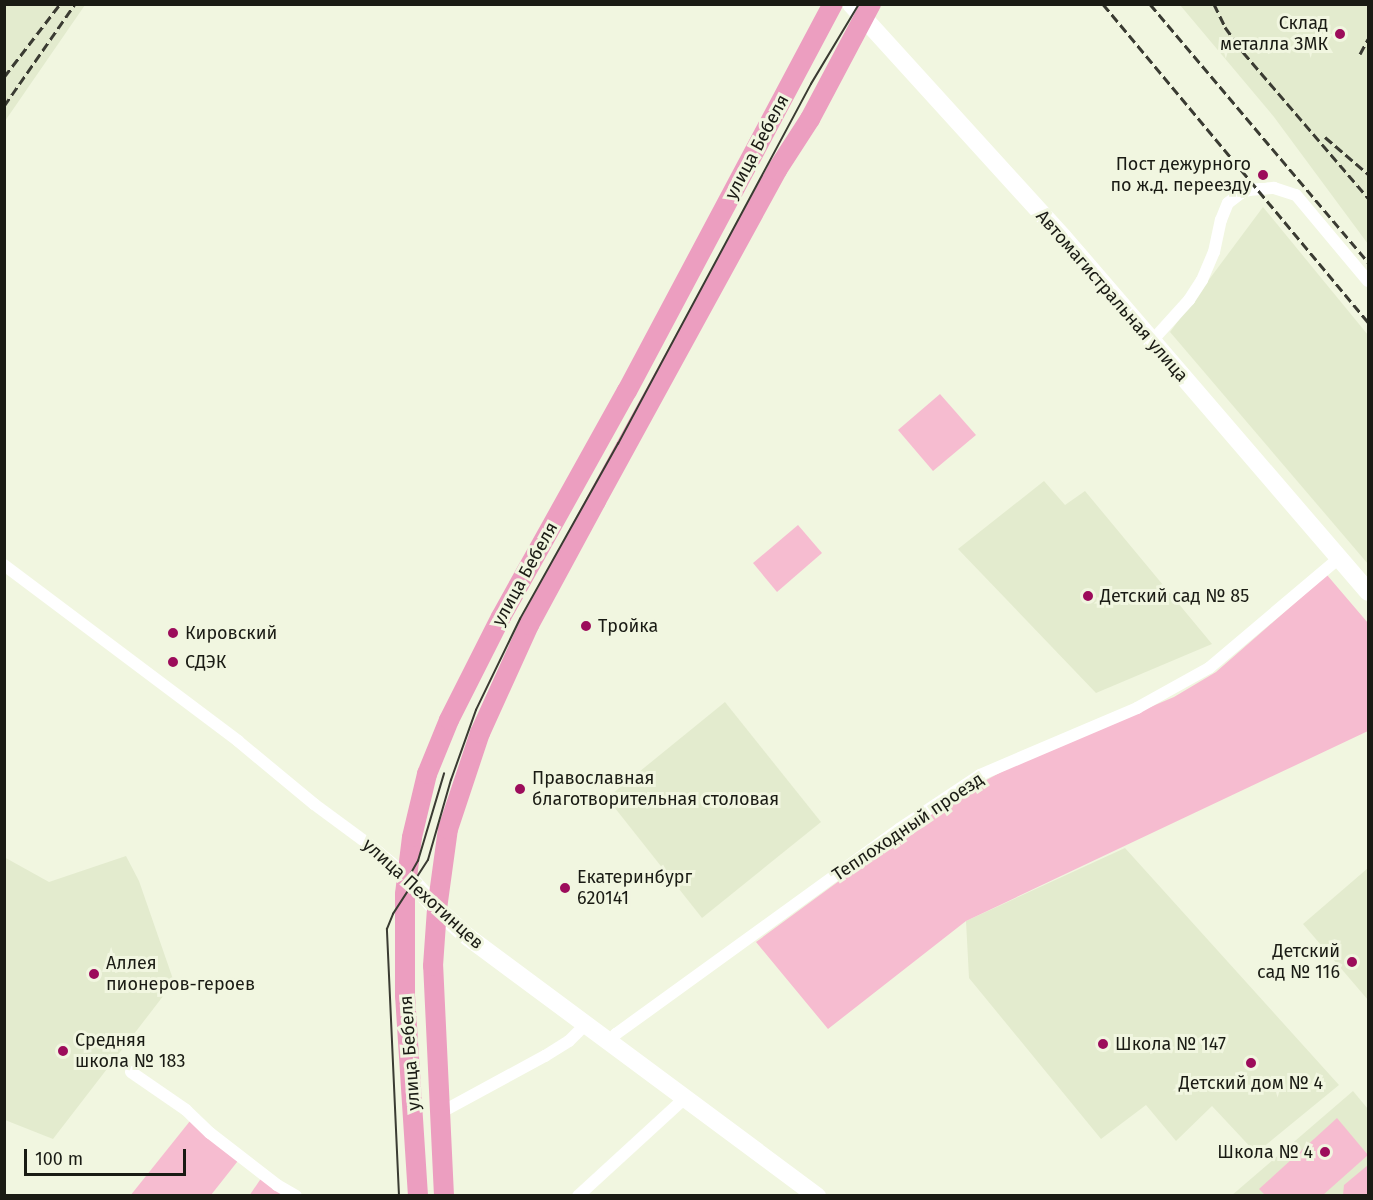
<!DOCTYPE html>
<html>
<head>
<meta charset="utf-8">
<style>
  body { margin:0 }
  #map { position:relative; width:1373px; height:1200px; overflow:hidden; background:#f1f6e0; font-family:"Fira Sans",sans-serif }
  div>[style] { position:absolute }
  .built>* { inset:0; background:#e3ebce }
  .green>* { inset:0; background:#f6bcd0 }
  .street>* { height:12px; margin:-6px; padding:0 6px; transform-origin:6px; border-radius:6px; background:#fff }
  .secondary>* { height:18px; margin:-9px; padding:0 9px; transform-origin:9px; border-radius:9px; background:#fff }
  .primary>* { height:20px; margin:-10px; padding:0 10px; transform-origin:10px; border-radius:10px; background:#ec9ec0 }
  .tram>* { height:1.5px; margin:-0.75px; padding:0 0.75px; transform-origin:0.75px; border-radius:0.75px; background:#3a3b32 }
  .rail>* { height:3px; margin-top:-1.5px; transform-origin:0; background:repeating-linear-gradient(90deg,#3a3b32 0 9px,transparent 0 13.5px) }
  .dots>* { width:16px; height:16px; translate:-50% -50%; box-sizing:border-box; border:3px solid #f1f6e0; border-radius:50% }
  span { translate:-50% -50%; white-space:nowrap; text-align:center; line-height:1.15; -webkit-text-stroke:6px #f1f6e0; paint-order:stroke }
  .poi-label { font-size:18px; color:#1a1b14 }
  .right { translate:-100% -50%; text-align:right }
  .left { translate:0 -50%; text-align:left }
  .street-label { font-size:18px; color:#1a1b14 }
  .frame { position:absolute; inset:0; border:6px solid #1a1b14; pointer-events:none }
  .scale { position:absolute; left:24px; top:1149px; width:162px; height:27px; box-sizing:border-box; border:3px solid #1a1b14; border-top:0; padding-left:8px; font-size:18px; line-height:21px; white-space:nowrap; color:#1a1b14; -webkit-text-stroke:4px #f1f6e0; paint-order:stroke }
</style>
</head>
<body>
<div id="map">
  <div class="built">
    <div style="clip-path:polygon(5px 4px,85px 5px,5px 121px,4px 5px)"></div>
    <div style="clip-path:polygon(1180px 5px,1368px 5px,1368px 244px,1274px 117px)"></div>
    <div style="clip-path:polygon(1263px 207px,1368px 335px,1368px 564px,1170px 332px)"></div>
    <div style="clip-path:polygon(1044px 481px,1065px 505px,1085px 491px,1212px 644px,1096px 693px,958px 549px)"></div>
    <div style="clip-path:polygon(725px 702px,821px 822px,702px 918px,607px 798px)"></div>
    <div style="clip-path:polygon(1125px 848px,1339px 1085px,1256px 1153px,1212px 1106px,1176px 1141px,1146px 1105px,1101px 1139px,969px 978px,966px 921px)"></div>
    <div style="clip-path:polygon(126px 856px,139px 881px,174px 982px,53px 1139px,5px 1120px,4px 857px,49px 882px)"></div>
    <div style="clip-path:polygon(1368px 868px,1368px 1000px,1303px 924px)"></div>
    <div style="clip-path:polygon(1353px 1091px,1368px 1109px,1368px 1195px,1231px 1196px)"></div>
  </div>
  <div class="green">
    <div style="clip-path:polygon(940px 394px,976px 435px,933px 471px,898px 430px)"></div>
    <div style="clip-path:polygon(798px 525px,822px 553px,777px 592px,753px 563px)"></div>
    <div style="clip-path:polygon(1327px 575px,1368px 623px,1368px 731px,966px 921px,828px 1029px,756px 942px,951px 799px,1018px 763px,1174px 697px,1216px 672px)"></div>
    <div style="clip-path:polygon(1337px 1118px,1368px 1155px,1323px 1195px,1265px 1195px,1259px 1189px)"></div>
    <div style="clip-path:polygon(190px 1121px,241px 1157px,211px 1195px,130px 1196px)"></div>
    <div style="clip-path:polygon(1368px 1165px,1368px 1195px,1343px 1195px,1344px 1185px)"></div>
    <div style="clip-path:polygon(264px 1174px,294px 1196px,249px 1196px)"></div>
  </div>
  <div class="street">
    <div style="left:1151px;top:342px;width:57px;rotate:-47.9deg"></div>
    <div style="left:1189px;top:300px;width:24px;rotate:-57deg"></div>
    <div style="left:1202px;top:280px;width:30px;rotate:-67deg"></div>
    <div style="left:1214px;top:252px;width:33px;rotate:-78deg"></div>
    <div style="left:1221px;top:220px;width:18px;rotate:-68deg"></div>
    <div style="left:1228px;top:203px;width:16px;rotate:-38deg"></div>
    <div style="left:1241px;top:193px;width:9px;rotate:-21deg"></div>
    <div style="left:1249px;top:190px;width:25px;rotate:-5deg"></div>
    <div style="left:1274px;top:188px;width:23px;rotate:18deg"></div>
    <div style="left:1296px;top:195px;width:112px;rotate:50.1deg"></div>
    <div style="left:4px;top:565px;width:293px;rotate:36.9deg"></div>
    <div style="left:238px;top:741px;width:99px;rotate:39.7deg"></div>
    <div style="left:314px;top:804px;width:76px;rotate:36.4deg"></div>
    <div style="left:375px;top:849px;width:40px;rotate:40deg"></div>
    <div style="left:609px;top:1042px;width:11px;rotate:-49deg"></div>
    <div style="left:616px;top:1034px;width:349px;rotate:-35.9deg"></div>
    <div style="left:899px;top:829px;width:97px;rotate:-33.7deg"></div>
    <div style="left:980px;top:775px;width:171px;rotate:-23.1deg"></div>
    <div style="left:1137px;top:708px;width:82px;rotate:-29.1deg"></div>
    <div style="left:1209px;top:668px;width:170px;rotate:-40.2deg"></div>
    <div style="left:131px;top:1072px;width:67px;rotate:34.6deg"></div>
    <div style="left:186px;top:1110px;width:33px;rotate:44deg"></div>
    <div style="left:210px;top:1133px;width:85px;rotate:37.8deg"></div>
    <div style="left:277px;top:1185px;width:22px;rotate:30deg"></div>
    <div style="left:438px;top:1114px;width:122px;rotate:-28.5deg"></div>
    <div style="left:545px;top:1056px;width:28px;rotate:-32deg"></div>
    <div style="left:569px;top:1041px;width:23px;rotate:-45deg"></div>
    <div style="left:578px;top:1196px;width:145px;rotate:-42.5deg"></div>
  </div>
  <div class="secondary">
    <div style="left:851px;top:4px;width:315px;rotate:47.7deg"></div>
    <div style="left:1063px;top:237px;width:468px;rotate:49.3deg"></div>
    <div style="left:406px;top:875px;width:46px;rotate:47.6deg"></div>
    <div style="left:437px;top:909px;width:42px;rotate:42.1deg"></div>
    <div style="left:468px;top:937px;width:435px;rotate:36.6deg"></div>
  </div>
  <div class="primary">
    <div style="left:418px;top:1196px;width:200px;rotate:-93.7deg"></div>
    <div style="left:405px;top:996px;width:102px;rotate:-90deg"></div>
    <div style="left:405px;top:894px;width:57px;rotate:-83deg"></div>
    <div style="left:412px;top:837px;width:65px;rotate:-76.6deg"></div>
    <div style="left:427px;top:774px;width:58px;rotate:-67.8deg"></div>
    <div style="left:449px;top:720px;width:115px;rotate:-63.2deg"></div>
    <div style="left:501px;top:617px;width:259px;rotate:-60.9deg"></div>
    <div style="left:627px;top:391px;width:438px;rotate:-62deg"></div>
    <div style="left:444px;top:1196px;width:230px;rotate:-92.7deg"></div>
    <div style="left:433px;top:966px;width:57px;rotate:-86deg"></div>
    <div style="left:437px;top:909px;width:81px;rotate:-82.2deg"></div>
    <div style="left:448px;top:829px;width:101px;rotate:-71.6deg"></div>
    <div style="left:480px;top:733px;width:119px;rotate:-65.6deg"></div>
    <div style="left:529px;top:625px;width:141px;rotate:-61.6deg"></div>
    <div style="left:596px;top:501px;width:377px;rotate:-61.3deg"></div>
    <div style="left:777px;top:170px;width:61px;rotate:-57.1deg"></div>
    <div style="left:810px;top:119px;width:130px;rotate:-62.1deg"></div>
  </div>
  <div class="tram">
    <div style="left:411px;top:873px;width:14px;rotate:-60deg"></div>
    <div style="left:418px;top:861px;width:91px;rotate:-73.4deg"></div>
    <div style="left:399px;top:1196px;width:267px;rotate:-92.6deg"></div>
    <div style="left:387px;top:929px;width:16px;rotate:-68deg"></div>
    <div style="left:393px;top:914px;width:64px;rotate:-57.1deg"></div>
    <div style="left:428px;top:860px;width:83px;rotate:-74deg"></div>
    <div style="left:451px;top:780px;width:74px;rotate:-70.3deg"></div>
    <div style="left:476px;top:710px;width:101px;rotate:-64.2deg"></div>
    <div style="left:520px;top:619px;width:201px;rotate:-60.8deg"></div>
    <div style="left:618px;top:444px;width:408px;rotate:-61.8deg"></div>
    <div style="left:811px;top:84px;width:93px;rotate:-59deg"></div>
  </div>
  <div class="rail">
    <div style="left:1103px;top:4px;width:414px;rotate:50.2deg"></div>
    <div style="left:1150px;top:4px;width:338px;rotate:49.8deg"></div>
    <div style="left:1214px;top:4px;width:25px;rotate:64deg"></div>
    <div style="left:1225px;top:27px;width:31px;rotate:54deg"></div>
    <div style="left:1243px;top:52px;width:192px;rotate:49.4deg"></div>
    <div style="left:1360px;top:54px;width:17px;rotate:-62deg"></div>
    <div style="left:4px;top:77px;width:92px;rotate:-52.5deg"></div>
    <div style="left:4px;top:106px;width:124px;rotate:-55.2deg"></div>
    <div style="left:1325px;top:137px;width:57px;rotate:40.7deg"></div>
  </div>
  <div class="dots">
    <div style="left:1340px;top:34px;background:#9c0c5b"></div>
    <div style="left:1263px;top:175px;background:#9c0c5b"></div>
    <div style="left:1088px;top:596px;background:#9c0c5b"></div>
    <div style="left:586px;top:626px;background:#9c0c5b"></div>
    <div style="left:173px;top:633px;background:#9c0c5b"></div>
    <div style="left:173px;top:662px;background:#9c0c5b"></div>
    <div style="left:520px;top:789px;background:#9c0c5b"></div>
    <div style="left:565px;top:888px;background:#9c0c5b"></div>
    <div style="left:1352px;top:962px;background:#9c0c5b"></div>
    <div style="left:94px;top:974px;background:#9c0c5b"></div>
    <div style="left:1103px;top:1044px;background:#9c0c5b"></div>
    <div style="left:63px;top:1051px;background:#9c0c5b"></div>
    <div style="left:1251px;top:1063px;background:#9c0c5b"></div>
    <div style="left:1325px;top:1152px;background:#9c0c5b"></div>
  </div>
  <div class="poi-label">
    <span class="right" style="left:1328px;top:34px">Склад<br>металла ЗМК</span>
    <span class="right" style="left:1251px;top:175px">Пост дежурного<br>по ж.д. переезду</span>
    <span class="left" style="left:1100px;top:596px">Детский сад № 85</span>
    <span class="left" style="left:598px;top:626px">Тройка</span>
    <span class="left" style="left:185px;top:633px">Кировский</span>
    <span class="left" style="left:185px;top:662px">СДЭК</span>
    <span class="left" style="left:532px;top:789px">Православная<br>благотворительная столовая</span>
    <span class="left" style="left:577px;top:888px">Екатеринбург<br>620141</span>
    <span class="right" style="left:1340px;top:962px">Детский<br>сад № 116</span>
    <span class="left" style="left:106px;top:974px">Аллея<br>пионеров-героев</span>
    <span class="left" style="left:75px;top:1051px">Средняя<br>школа № 183</span>
    <span class="left" style="left:1115px;top:1044px">Школа № 147</span>
    <span style="left:1251px;top:1083px">Детский дом № 4</span>
    <span class="right" style="left:1313px;top:1152px">Школа № 4</span>
  </div>
  <div class="street-label">
    <span style="left:757px;top:147px;rotate:-62deg">улица Бебеля</span>
    <span style="left:1112px;top:296px;rotate:49deg">Автомагистральная улица</span>
    <span style="left:525px;top:574px;rotate:-61deg">улица Бебеля</span>
    <span style="left:908px;top:827px;rotate:-34deg">Теплоходный проезд</span>
    <span style="left:423px;top:894px;rotate:42deg">улица Пехотинцев</span>
    <span style="left:410px;top:1053px;rotate:-94deg">улица Бебеля</span>
  </div>
  <div class="frame"></div>
  <div class="scale">100 m</div>
</div>
</body>
</html>
